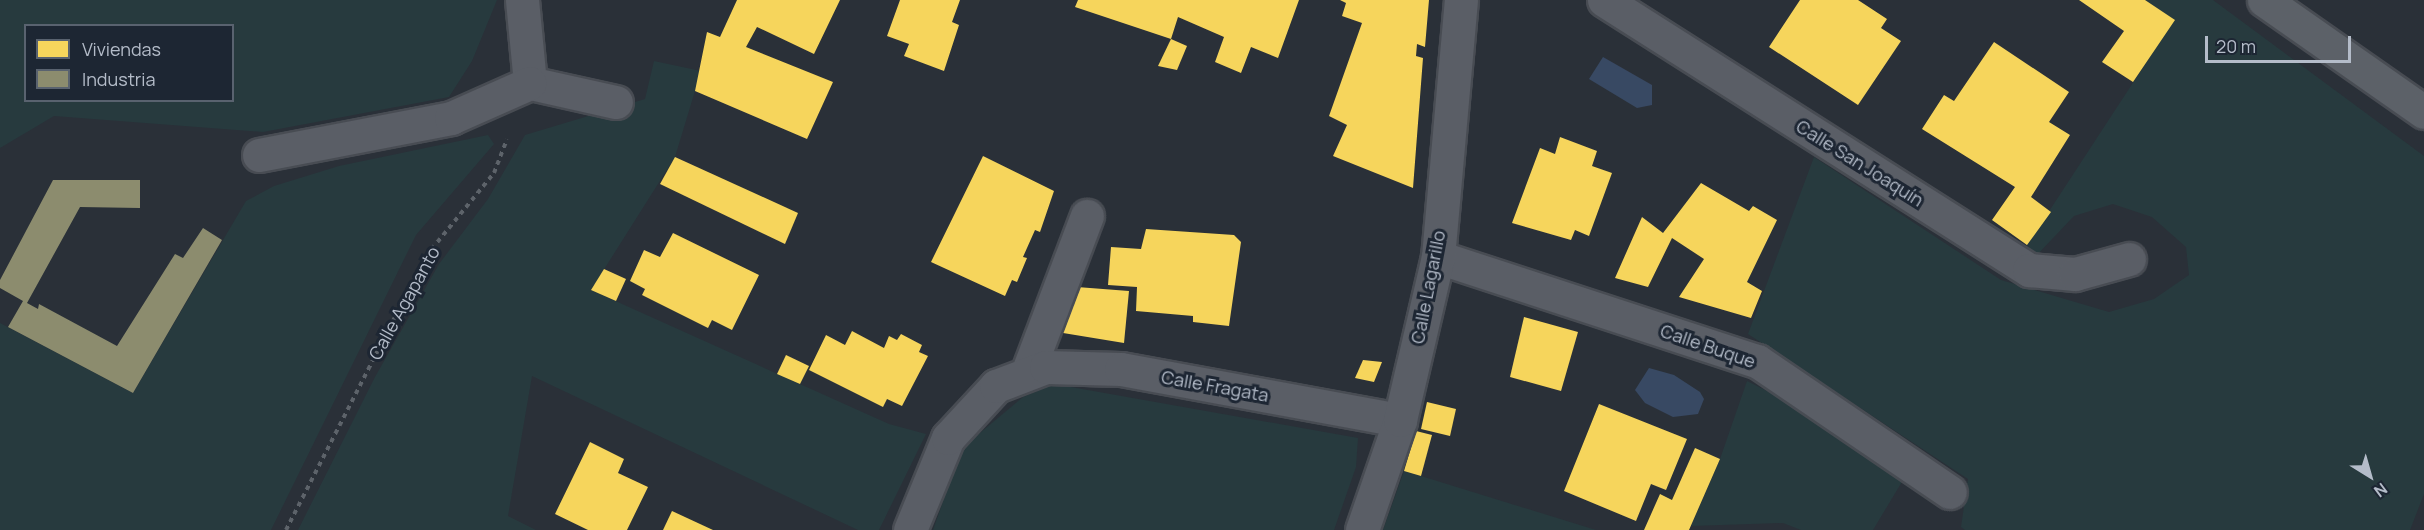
<!DOCTYPE html>
<html>
<head>
<meta charset="utf-8">
<style>
  body { margin:0 }
  #map { position:relative; width:2424px; height:530px; overflow:hidden; background:#2a3038; font-family:Manrope,sans-serif }
  div>[style] { position:absolute }
  .green>* { inset:0; background:#273a3e }
  .water>* { inset:0; background:#384963 }
  .homes>* { inset:0; background:#f6d55c }
  .industry>* { inset:0; background:#8c8c6e }
  .path>* { height:4px; margin-top:-2px; transform-origin:0; background:repeating-linear-gradient(90deg,#5d636a 0 4.5px,transparent 0 9px) }
  .roads { filter:drop-shadow(2px 0 #484c53) drop-shadow(-2px 0 #484c53) drop-shadow(0 2px #484c53) drop-shadow(0 -2px #484c53) }
  .minor>* { height:33px; margin:-16.5px; padding:0 16.5px; transform-origin:16.5px; border-radius:16.5px; background:#5a5e66 }
  .major>* { height:33px; margin:-16.5px; padding:0 16.5px; transform-origin:16.5px; border-radius:16.5px; background:#5c6168 }
  span { translate:-50% -50%; white-space:nowrap; text-align:center; line-height:1.15; -webkit-text-stroke:6px #1d2633; paint-order:stroke }
  .street-label { font-size:18px; color:#b4bcc9 }
  .legend { position:absolute; left:24px; top:24px; width:210px; height:78px; box-sizing:border-box; background:#1d2633; border:2px solid #59626f; margin:0; padding:8px 10px; list-style:none; font-size:18px; color:#b4bcc9 }
  .legend li { display:flex; align-items:center; gap:12px; height:30px }
  .legend b { width:30px; border:2px solid #59626f }
  .north { position:absolute; left:2340px; top:446px; width:60px; height:60px; -webkit-text-stroke:4px #1d2633; paint-order:stroke; rotate:143deg; font-size:16px; font-weight:700; line-height:24px; text-align:center; color:#b4bcc9 }
  .north::after { content:''; display:block; margin:auto; width:21px; height:27px; background:#b4bcc9; clip-path:polygon(50% 0,100% 100%,50% 72%,0 100%) }
  .scale { position:absolute; left:2205px; top:36px; width:146px; height:27px; box-sizing:border-box; border:3px solid #b4bcc9; border-top:0; padding-left:8px; font-size:18px; line-height:21px; white-space:nowrap; color:#b4bcc9; -webkit-text-stroke:4px #1d2633; paint-order:stroke }
</style>
</head>
<body>
<div id="map">
  <div class="green">
    <div style="clip-path:polygon(evenodd,0 0,497px 0,472px 61px,449px 97px,263px 132px,54px 116px,0 148px,0 0,26px 26px,232px 26px,232px 100px,26px 100px,26px 26px)"></div>
    <div style="clip-path:polygon(2145px 0,2213px 0,2424px 156px,2424px 494px,2410px 530px,1965px 530px,1961px 527px,1968px 479px,1748px 334px,1814px 157px,2001px 280px,2109px 312px,2154px 299px,2189px 275px,2186px 247px,2152px 217px,2113px 204px,2074px 216px,2036px 256px,2027px 245px,2174px 20px)"></div>
    <div style="clip-path:polygon(654px 61px,701px 71px,675px 157px,591px 290px,889px 424px,926px 434px,879px 530px,858px 530px,532px 376px,508px 516px,536px 530px,298px 530px,375px 377px,439px 264px,488px 199px,525px 135px,645px 99px)"></div>
    <div style="clip-path:polygon(488px 135px,494px 144px,416px 235px,271px 530px,0 530px,0 323px,133px 393px,246px 201px,274px 186px,339px 166px)"></div>
    <div style="clip-path:polygon(1747px 381px,1817px 416px,1903px 480px,1873px 530px,1801px 530px,1783px 523px,1691px 526px,1720px 459px)"></div>
    <div style="clip-path:polygon(1054px 384px,1358px 438px,1356px 467px,1334px 530px,933px 530px,962px 448px,1023px 397px)"></div>
    <div style="clip-path:polygon(1404px 471px,1421px 476px,1596px 530px,1383px 530px)"></div>
  </div>
  <div class="water">
    <div style="clip-path:polygon(1603px 57px,1652px 85px,1652px 105px,1637px 108px,1589px 79px)"></div>
    <div style="clip-path:polygon(1649px 368px,1674px 375px,1700px 392px,1704px 399px,1698px 414px,1673px 417px,1645px 403px,1635px 390px)"></div>
  </div>
  <div class="homes">
    <div style="clip-path:polygon(737px 0,840px 0,814px 54px,757px 27px,746px 47px,833px 82px,807px 139px,695px 91px,707px 32px,720px 37px)"></div>
    <div style="clip-path:polygon(900px 0,960px 0,952px 22px,959px 25px,944px 71px,904px 56px,909px 44px,887px 36px)"></div>
    <div style="clip-path:polygon(1078px 0,1299px 0,1278px 58px,1251px 47px,1241px 73px,1215px 62px,1224px 37px,1178px 17px,1171px 39px,1075px 7px)"></div>
    <div style="clip-path:polygon(1340px 0,1429px 0,1425px 47px,1417px 44px,1416px 56px,1423px 58px,1413px 188px,1333px 156px,1347px 125px,1329px 116px,1362px 23px,1342px 16px,1346px 3px)"></div>
    <div style="clip-path:polygon(1800px 0,1858px 0,1887px 19px,1881px 28px,1901px 41px,1858px 105px,1769px 47px)"></div>
    <div style="clip-path:polygon(2079px 0,2145px 0,2175px 20px,2133px 82px,2102px 62px,2124px 31px)"></div>
    <div style="clip-path:polygon(1171px 39px,1187px 46px,1177px 70px,1158px 66px)"></div>
    <div style="clip-path:polygon(1994px 42px,2069px 92px,2049px 122px,2070px 135px,2031px 197px,2051px 212px,2027px 245px,1992px 220px,2015px 187px,1922px 129px,1944px 95px,1954px 101px)"></div>
    <div style="clip-path:polygon(1560px 137px,1597px 151px,1592px 166px,1612px 173px,1589px 236px,1575px 230px,1571px 240px,1512px 223px,1540px 148px,1555px 154px)"></div>
    <div style="clip-path:polygon(983px 156px,1054px 191px,1040px 232px,1035px 230px,1023px 257px,1027px 258px,1017px 282px,1012px 280px,1005px 296px,931px 262px)"></div>
    <div style="clip-path:polygon(675px 157px,798px 213px,785px 244px,660px 184px)"></div>
    <div style="clip-path:polygon(1701px 183px,1749px 211px,1753px 206px,1777px 220px,1747px 282px,1762px 291px,1751px 318px,1679px 297px,1704px 259px,1672px 238px,1648px 287px,1615px 278px,1642px 217px,1663px 233px)"></div>
    <div style="clip-path:polygon(1146px 229px,1234px 235px,1241px 242px,1229px 326px,1193px 322px,1193px 316px,1136px 311px,1137px 287px,1108px 285px,1111px 247px,1141px 249px)"></div>
    <div style="clip-path:polygon(673px 233px,759px 275px,732px 330px,712px 320px,708px 328px,642px 295px,645px 289px,630px 281px,644px 250px,660px 257px)"></div>
    <div style="clip-path:polygon(604px 269px,626px 279px,616px 301px,591px 290px)"></div>
    <div style="clip-path:polygon(1077px 287px,1129px 291px,1124px 343px,1057px 332px)"></div>
    <div style="clip-path:polygon(1524px 317px,1578px 332px,1561px 391px,1510px 377px)"></div>
    <div style="clip-path:polygon(852px 331px,884px 348px,889px 336px,897px 340px,901px 334px,922px 345px,919px 352px,928px 356px,902px 406px,887px 399px,883px 407px,809px 370px,826px 335px,845px 345px)"></div>
    <div style="clip-path:polygon(786px 355px,809px 366px,800px 384px,777px 374px)"></div>
    <div style="clip-path:polygon(1363px 360px,1382px 362px,1374px 382px,1355px 378px)"></div>
    <div style="clip-path:polygon(1427px 402px,1456px 409px,1450px 436px,1421px 429px)"></div>
    <div style="clip-path:polygon(1599px 404px,1687px 439px,1666px 490px,1651px 484px,1636px 521px,1564px 491px)"></div>
    <div style="clip-path:polygon(1416px 431px,1432px 435px,1421px 476px,1404px 471px)"></div>
    <div style="clip-path:polygon(590px 442px,624px 459px,618px 473px,648px 487px,627px 530px,588px 530px,555px 514px)"></div>
    <div style="clip-path:polygon(1695px 448px,1720px 459px,1689px 530px,1644px 530px,1660px 494px,1672px 500px)"></div>
    <div style="clip-path:polygon(672px 511px,713px 530px,663px 530px)"></div>
  </div>
  <div class="industry">
    <div style="clip-path:polygon(53px 180px,140px 180px,140px 208px,80px 207px,27px 303px,38px 309px,39px 304px,117px 346px,175px 254px,183px 258px,203px 228px,222px 240px,133px 393px,8px 327px,23px 301px,0 288px,0 280px)"></div>
  </div>
  <div class="path">
    <div style="left:286px;top:530px;width:308px;rotate:-62.9deg"></div>
    <div style="left:426px;top:256px;width:107px;rotate:-50.7deg"></div>
    <div style="left:494px;top:173px;width:36px;rotate:-69deg"></div>
  </div>
  <div class="roads">
    <div class="minor">
      <div style="left:522px;top:0;width:83px;rotate:84.5deg"></div>
      <div style="left:530px;top:83px;width:88px;rotate:12.5deg"></div>
      <div style="left:1604px;top:0;width:504px;rotate:32.43deg"></div>
      <div style="left:2029px;top:270px;width:46px;rotate:5deg"></div>
      <div style="left:2075px;top:274px;width:56px;rotate:-15.5deg"></div>
      <div style="left:259px;top:155px;width:196px;rotate:-10.9deg"></div>
      <div style="left:451px;top:118px;width:86px;rotate:-23.9deg"></div>
      <div style="left:1438px;top:257px;width:336px;rotate:18.1deg"></div>
      <div style="left:1757px;top:361px;width:233px;rotate:34.2deg"></div>
      <div style="left:1028px;top:371px;width:166px;rotate:-69.2deg"></div>
      <div style="left:910px;top:530px;width:100px;rotate:-67.6deg"></div>
      <div style="left:948px;top:438px;width:71px;rotate:-47.3deg"></div>
      <div style="left:996px;top:386px;width:53px;rotate:-20.8deg"></div>
      <div style="left:1046px;top:367px;width:75px;rotate:1.5deg"></div>
      <div style="left:1121px;top:369px;width:284px;rotate:10.4deg"></div>
      <div style="left:1362px;top:530px;width:116px;rotate:-70.9deg"></div>
      <div style="left:1400px;top:420px;width:167px;rotate:-76.9deg"></div>
      <div style="left:1438px;top:257px;width:258px;rotate:-84.9deg"></div>
    </div>
    <div class="major">
      <div style="left:2264px;top:0;width:195px;rotate:35deg"></div>
    </div>
  </div>
  <div class="street-label">
    <span style="left:1860px;top:163px;rotate:32deg">Calle San Joaquín</span>
    <span style="left:1428px;top:287px;rotate:-79deg">Calle Lagarillo</span>
    <span style="left:404px;top:303px;rotate:-61deg">Calle Agapanto</span>
    <span style="left:1708px;top:346px;rotate:19deg">Calle Buque</span>
    <span style="left:1215px;top:386px;rotate:10deg">Calle Fragata</span>
  </div>
  <ul class="legend">
  <li><b style="height:16px;background:#f6d55c"></b>Viviendas</li>
  <li><b style="height:16px;background:#8c8c6e"></b>Industria</li>
  </ul>
  <div class="north">N</div>
  <div class="scale">20 m</div>
</div>
</body>
</html>
